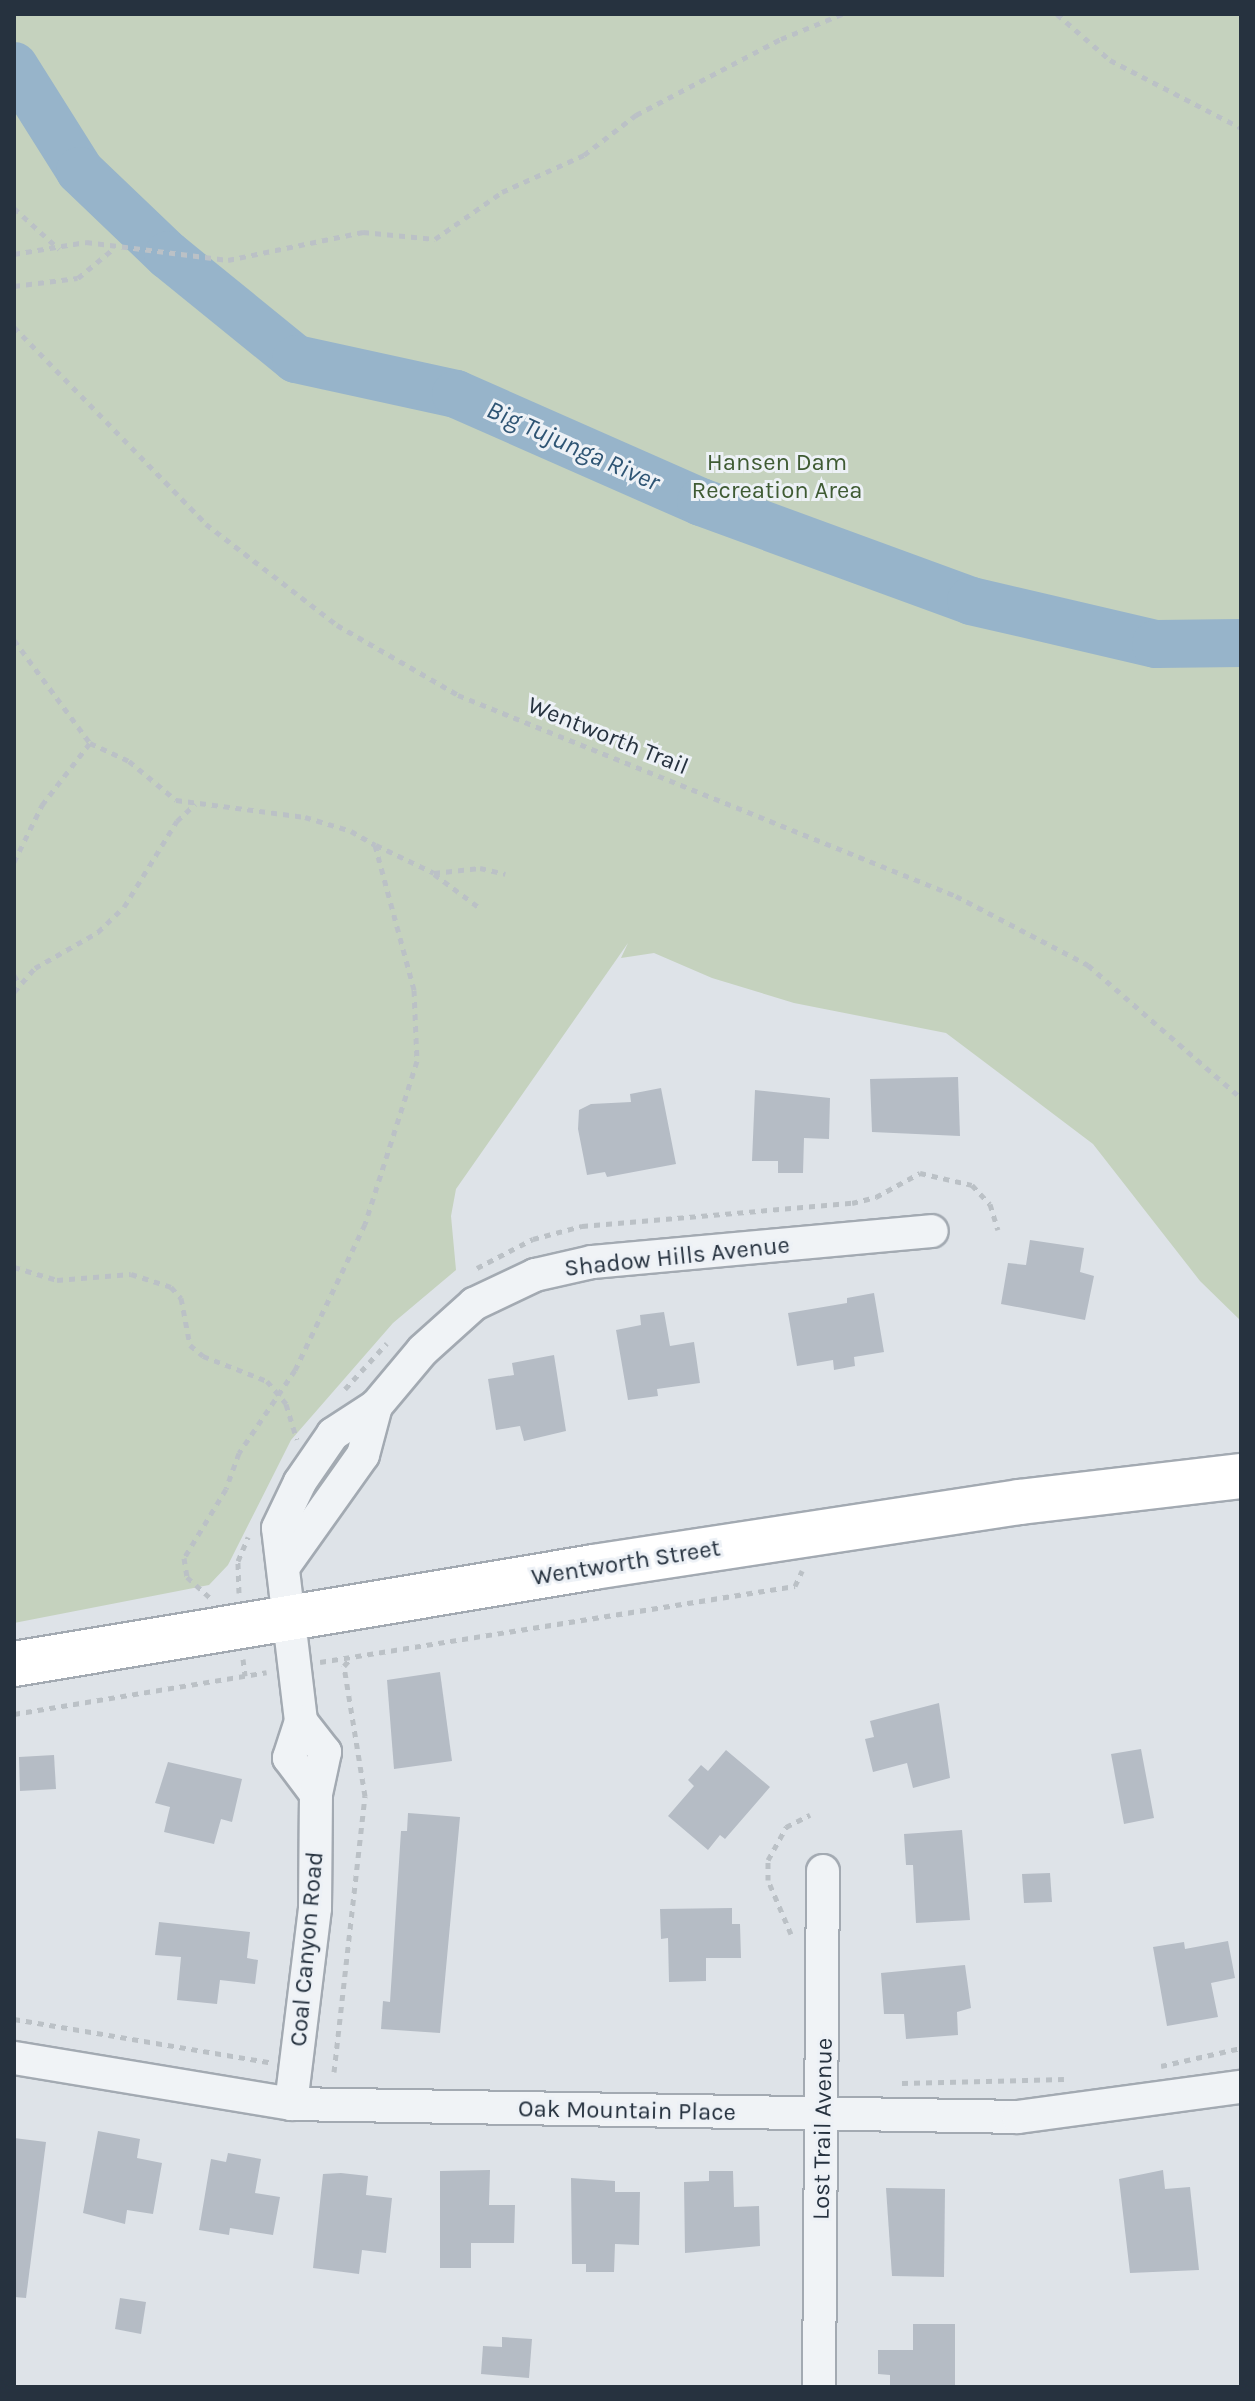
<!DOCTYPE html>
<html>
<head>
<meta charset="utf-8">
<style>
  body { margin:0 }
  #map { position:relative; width:1255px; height:2401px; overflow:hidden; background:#dee3e8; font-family:Karla,sans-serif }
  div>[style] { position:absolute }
  .green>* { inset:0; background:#c5d2be }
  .river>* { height:48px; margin:-24px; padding:0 24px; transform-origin:24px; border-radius:24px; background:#97b4ca }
  .building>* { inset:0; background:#b5bcc5 }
  .path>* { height:5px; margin-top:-2.5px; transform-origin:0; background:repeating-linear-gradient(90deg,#bbc1c6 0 6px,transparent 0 12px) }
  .roads { filter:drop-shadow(2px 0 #a3aab2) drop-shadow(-2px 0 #a3aab2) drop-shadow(0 2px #a3aab2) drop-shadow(0 -2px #a3aab2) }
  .street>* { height:32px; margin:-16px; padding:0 16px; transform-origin:16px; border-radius:16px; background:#f0f3f6 }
  .secondary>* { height:44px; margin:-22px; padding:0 22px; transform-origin:22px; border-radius:22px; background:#fff }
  span { translate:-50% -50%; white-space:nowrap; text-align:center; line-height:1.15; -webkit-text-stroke:6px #edf1f6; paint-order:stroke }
  .park-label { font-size:24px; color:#3f5b33 }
  .street-label { font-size:24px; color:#26323f }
  .water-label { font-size:26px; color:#2f5574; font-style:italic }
  .frame { position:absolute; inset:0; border:16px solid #26323f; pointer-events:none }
</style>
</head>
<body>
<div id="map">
  <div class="green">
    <div style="clip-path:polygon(14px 14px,1241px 14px,1241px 1321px,1200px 1281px,1093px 1144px,946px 1033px,794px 1003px,712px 978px,654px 953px,621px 958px,628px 943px,456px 1189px,451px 1216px,456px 1270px,393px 1323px,291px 1440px,228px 1565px,209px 1585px,14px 1623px)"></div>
  </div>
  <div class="river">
    <div style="left:14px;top:66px;width:124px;rotate:57.8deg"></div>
    <div style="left:80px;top:171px;width:122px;rotate:43.7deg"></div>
    <div style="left:168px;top:255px;width:165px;rotate:39.1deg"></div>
    <div style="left:296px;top:359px;width:164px;rotate:12.3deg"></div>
    <div style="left:456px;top:394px;width:268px;rotate:23.8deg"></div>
    <div style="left:701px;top:502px;width:288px;rotate:20.1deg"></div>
    <div style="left:971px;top:601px;width:190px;rotate:13.1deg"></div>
    <div style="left:1156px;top:644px;width:85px;rotate:-0.7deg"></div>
  </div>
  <div class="building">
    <div style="clip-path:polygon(958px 1077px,960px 1136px,872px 1132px,870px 1079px)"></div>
    <div style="clip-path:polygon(661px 1088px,676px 1164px,607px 1177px,605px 1172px,587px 1175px,578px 1129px,579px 1110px,591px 1104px,631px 1102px,630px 1094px)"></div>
    <div style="clip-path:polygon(755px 1090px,830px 1098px,829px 1139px,804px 1138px,803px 1173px,778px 1173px,778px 1161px,752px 1161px)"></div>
    <div style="clip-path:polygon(1030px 1240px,1084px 1248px,1080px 1272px,1094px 1276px,1085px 1320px,1001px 1304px,1008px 1263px,1026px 1265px)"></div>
    <div style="clip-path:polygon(874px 1293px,884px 1352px,854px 1357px,855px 1366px,834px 1370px,833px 1360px,797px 1366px,788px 1313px,847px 1303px,847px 1298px)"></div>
    <div style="clip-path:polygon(664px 1312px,670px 1346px,694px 1342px,700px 1383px,657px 1389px,658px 1396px,628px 1400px,616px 1330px,641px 1325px,640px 1315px)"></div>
    <div style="clip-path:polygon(554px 1355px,566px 1431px,524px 1441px,520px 1426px,496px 1430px,488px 1379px,514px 1375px,512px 1363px)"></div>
    <div style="clip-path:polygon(440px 1672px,452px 1761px,394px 1769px,387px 1680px)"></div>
    <div style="clip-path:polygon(939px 1703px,950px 1778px,913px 1788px,907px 1763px,873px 1772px,865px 1739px,874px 1737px,870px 1721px)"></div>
    <div style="clip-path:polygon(1141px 1749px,1154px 1818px,1124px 1824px,1111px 1754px)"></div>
    <div style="clip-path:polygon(726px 1750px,770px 1787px,725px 1839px,720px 1835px,708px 1850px,668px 1816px,694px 1786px,688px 1780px,701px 1765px,708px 1771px)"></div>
    <div style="clip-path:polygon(54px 1755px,56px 1789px,20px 1791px,19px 1757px)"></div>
    <div style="clip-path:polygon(168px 1762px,242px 1779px,232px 1822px,221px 1819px,214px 1844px,164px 1832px,170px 1807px,155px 1803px)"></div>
    <div style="clip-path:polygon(408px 1813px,460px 1817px,440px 2033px,381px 2029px,383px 2001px,390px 2002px,401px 1831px,407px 1831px)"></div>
    <div style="clip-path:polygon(962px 1830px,970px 1920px,916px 1923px,913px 1865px,906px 1865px,904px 1834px)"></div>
    <div style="clip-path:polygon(1050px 1873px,1052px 1902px,1024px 1903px,1022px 1874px)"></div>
    <div style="clip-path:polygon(732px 1908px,732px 1924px,740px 1924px,741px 1958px,706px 1958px,706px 1981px,669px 1982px,668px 1938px,661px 1939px,660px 1909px)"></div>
    <div style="clip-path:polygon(159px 1922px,250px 1932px,247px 1958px,258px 1960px,255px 1984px,220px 1980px,217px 2004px,177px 2000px,181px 1957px,155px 1955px)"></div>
    <div style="clip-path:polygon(1228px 1941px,1235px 1978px,1211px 1983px,1218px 2017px,1167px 2026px,1153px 1947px,1184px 1942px,1185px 1949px)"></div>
    <div style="clip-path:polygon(965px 1965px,971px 2008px,957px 2012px,958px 2035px,906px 2039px,904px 2014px,884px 2014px,881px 1973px)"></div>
    <div style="clip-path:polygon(98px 2131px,140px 2139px,137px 2158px,162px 2163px,153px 2214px,127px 2210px,125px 2224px,83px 2213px)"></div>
    <div style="clip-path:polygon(14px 2138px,46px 2142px,26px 2298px,14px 2297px)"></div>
    <div style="clip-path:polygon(228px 2153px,261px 2159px,255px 2193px,280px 2197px,273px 2235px,230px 2228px,229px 2235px,199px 2230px,211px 2159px,226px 2162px)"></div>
    <div style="clip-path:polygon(490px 2170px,489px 2205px,515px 2205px,514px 2243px,471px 2243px,471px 2268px,440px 2268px,440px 2171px)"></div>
    <div style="clip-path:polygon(1163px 2170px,1165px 2189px,1190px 2187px,1199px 2270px,1130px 2273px,1119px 2179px)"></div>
    <div style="clip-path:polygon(709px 2171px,733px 2171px,734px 2207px,759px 2206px,760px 2246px,685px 2253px,684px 2182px,709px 2181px)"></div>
    <div style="clip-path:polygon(341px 2173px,368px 2176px,366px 2195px,392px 2198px,386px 2253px,362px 2250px,359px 2274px,313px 2268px,323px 2174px)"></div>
    <div style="clip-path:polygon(571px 2178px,615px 2181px,615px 2192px,640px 2192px,639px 2245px,615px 2244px,614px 2272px,586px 2272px,586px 2264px,572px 2264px)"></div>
    <div style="clip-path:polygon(886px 2188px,945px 2189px,944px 2277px,892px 2276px)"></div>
    <div style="clip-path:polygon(120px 2298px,146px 2302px,141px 2334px,115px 2329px)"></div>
    <div style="clip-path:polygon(913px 2324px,955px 2324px,955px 2387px,890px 2387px,890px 2375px,878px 2374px,878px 2350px,913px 2350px)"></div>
    <div style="clip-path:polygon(502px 2337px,532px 2339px,529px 2378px,481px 2374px,483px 2346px,502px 2347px)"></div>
  </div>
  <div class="path">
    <div style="left:1057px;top:14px;width:70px;rotate:41deg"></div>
    <div style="left:1110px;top:60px;width:148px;rotate:27.4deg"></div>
    <div style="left:14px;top:208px;width:61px;rotate:42.3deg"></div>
    <div style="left:14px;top:254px;width:73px;rotate:-9.5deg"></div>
    <div style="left:86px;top:242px;width:143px;rotate:7.2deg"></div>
    <div style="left:228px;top:260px;width:138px;rotate:-11.7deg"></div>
    <div style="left:363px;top:232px;width:72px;rotate:5.6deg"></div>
    <div style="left:435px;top:239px;width:82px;rotate:-35deg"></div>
    <div style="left:502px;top:192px;width:90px;rotate:-24.3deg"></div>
    <div style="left:584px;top:155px;width:66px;rotate:-37.6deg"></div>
    <div style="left:636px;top:115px;width:164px;rotate:-27.7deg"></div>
    <div style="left:781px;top:39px;width:66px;rotate:-22.3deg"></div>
    <div style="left:14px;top:286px;width:64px;rotate:-7.1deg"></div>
    <div style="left:78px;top:278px;width:45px;rotate:-39.6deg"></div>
    <div style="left:14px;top:327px;width:275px;rotate:45.7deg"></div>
    <div style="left:206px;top:524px;width:165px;rotate:37.6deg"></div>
    <div style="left:337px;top:625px;width:140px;rotate:30deg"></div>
    <div style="left:458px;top:695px;width:537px;rotate:21.98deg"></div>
    <div style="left:956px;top:896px;width:149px;rotate:27.6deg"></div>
    <div style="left:1088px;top:965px;width:203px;rotate:41deg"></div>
    <div style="left:14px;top:640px;width:128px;rotate:53.6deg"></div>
    <div style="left:90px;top:743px;width:43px;rotate:24.8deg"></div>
    <div style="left:129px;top:761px;width:61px;rotate:39.7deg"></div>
    <div style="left:176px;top:800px;width:130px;rotate:7.5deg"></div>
    <div style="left:305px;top:817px;width:48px;rotate:16.9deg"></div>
    <div style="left:351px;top:831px;width:28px;rotate:30deg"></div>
    <div style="left:375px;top:845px;width:150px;rotate:74.9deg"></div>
    <div style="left:414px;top:990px;width:71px;rotate:87.6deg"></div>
    <div style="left:417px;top:1061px;width:171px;rotate:107.7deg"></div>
    <div style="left:365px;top:1224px;width:162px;rotate:115.6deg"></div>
    <div style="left:295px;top:1370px;width:100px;rotate:124deg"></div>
    <div style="left:239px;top:1453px;width:38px;rotate:110deg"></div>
    <div style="left:226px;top:1489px;width:81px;rotate:121.3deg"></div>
    <div style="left:184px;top:1558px;width:19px;rotate:81deg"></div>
    <div style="left:187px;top:1577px;width:31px;rotate:42deg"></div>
    <div style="left:376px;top:845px;width:64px;rotate:25.8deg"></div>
    <div style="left:434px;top:873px;width:46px;rotate:-6.2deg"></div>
    <div style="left:480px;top:868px;width:26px;rotate:13deg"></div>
    <div style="left:14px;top:862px;width:64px;rotate:-63.8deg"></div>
    <div style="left:42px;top:805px;width:78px;rotate:-52.3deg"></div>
    <div style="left:434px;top:874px;width:57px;rotate:36.5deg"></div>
    <div style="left:14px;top:975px;width:12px;rotate:59deg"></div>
    <div style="left:14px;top:992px;width:32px;rotate:-49deg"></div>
    <div style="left:35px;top:968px;width:73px;rotate:-29.7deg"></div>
    <div style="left:98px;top:932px;width:36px;rotate:-44deg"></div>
    <div style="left:124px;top:907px;width:101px;rotate:-58.4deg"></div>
    <div style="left:177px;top:821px;width:25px;rotate:-43deg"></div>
    <div style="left:14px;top:1267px;width:45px;rotate:16.8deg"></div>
    <div style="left:57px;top:1280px;width:74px;rotate:-4.6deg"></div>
    <div style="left:131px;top:1274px;width:42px;rotate:18deg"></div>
    <div style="left:171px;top:1287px;width:15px;rotate:48deg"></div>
    <div style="left:181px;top:1298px;width:48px;rotate:79.2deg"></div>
    <div style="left:190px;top:1345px;width:17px;rotate:40deg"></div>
    <div style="left:203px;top:1356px;width:69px;rotate:21.3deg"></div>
    <div style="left:267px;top:1381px;width:30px;rotate:50deg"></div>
    <div style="left:286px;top:1404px;width:37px;rotate:73deg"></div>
    <div style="left:477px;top:1268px;width:63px;rotate:-27.4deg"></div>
    <div style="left:533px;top:1239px;width:51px;rotate:-14.9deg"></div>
    <div style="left:582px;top:1226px;width:271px;rotate:-4.9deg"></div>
    <div style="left:852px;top:1203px;width:25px;rotate:-14deg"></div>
    <div style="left:876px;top:1197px;width:50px;rotate:-28.6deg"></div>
    <div style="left:920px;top:1173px;width:53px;rotate:13deg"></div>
    <div style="left:972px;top:1185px;width:26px;rotate:47deg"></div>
    <div style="left:990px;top:1204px;width:27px;rotate:73deg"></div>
    <div style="left:345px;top:1389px;width:62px;rotate:-47.6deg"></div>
    <div style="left:239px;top:1593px;width:32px;rotate:-92deg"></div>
    <div style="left:238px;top:1561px;width:26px;rotate:-67deg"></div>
    <div style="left:243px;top:1659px;width:17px;rotate:83deg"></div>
    <div style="left:320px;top:1662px;width:481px;rotate:-9.1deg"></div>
    <div style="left:795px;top:1586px;width:17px;rotate:-65deg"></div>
    <div style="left:14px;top:1714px;width:256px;rotate:-9.4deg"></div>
    <div style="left:791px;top:1934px;width:59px;rotate:-113.1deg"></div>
    <div style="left:768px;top:1880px;width:20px;rotate:-90deg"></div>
    <div style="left:768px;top:1860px;width:38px;rotate:-61deg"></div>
    <div style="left:786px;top:1827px;width:27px;rotate:-27deg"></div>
    <div style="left:14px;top:2019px;width:259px;rotate:9.6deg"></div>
    <div style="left:1161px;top:2066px;width:82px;rotate:-12.7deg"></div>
    <div style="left:334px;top:2072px;width:278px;rotate:-83.6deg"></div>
    <div style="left:365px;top:1796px;width:132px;rotate:-99.2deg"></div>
    <div style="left:344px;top:1666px;width:9px;rotate:-49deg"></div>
    <div style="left:902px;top:2083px;width:162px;rotate:-1.4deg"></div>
  </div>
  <div class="roads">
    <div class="street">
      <div style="left:284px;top:1566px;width:136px;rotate:-54.6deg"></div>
      <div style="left:363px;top:1455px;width:51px;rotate:-75.1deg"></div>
      <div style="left:316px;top:1794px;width:45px;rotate:-126.9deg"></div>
      <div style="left:289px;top:1758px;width:39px;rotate:-72deg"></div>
      <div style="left:301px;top:1721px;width:194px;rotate:-96.8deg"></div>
      <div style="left:278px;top:1528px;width:51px;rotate:-64.4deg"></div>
      <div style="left:300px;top:1482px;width:58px;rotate:-55.5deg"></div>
      <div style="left:333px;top:1434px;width:51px;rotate:-33.1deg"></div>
      <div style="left:376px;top:1406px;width:73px;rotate:-50deg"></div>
      <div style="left:423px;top:1350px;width:69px;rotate:-42deg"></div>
      <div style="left:474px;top:1304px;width:68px;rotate:-25.4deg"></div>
      <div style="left:535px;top:1275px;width:58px;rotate:-12.8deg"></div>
      <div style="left:592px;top:1262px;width:341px;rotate:-5.2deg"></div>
      <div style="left:14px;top:2058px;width:281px;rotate:9.4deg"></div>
      <div style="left:291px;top:2104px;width:727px;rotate:1.02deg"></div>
      <div style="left:1018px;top:2117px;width:225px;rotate:-7.7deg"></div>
      <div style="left:291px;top:2104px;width:197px;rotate:-83deg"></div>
      <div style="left:315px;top:1908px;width:114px;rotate:-89.5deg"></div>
      <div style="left:316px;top:1794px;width:43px;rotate:-77.9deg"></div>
      <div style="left:325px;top:1752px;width:39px;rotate:-128deg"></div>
      <div style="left:819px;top:2387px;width:516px;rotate:-89.56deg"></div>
    </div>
    <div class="secondary">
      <div style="left:14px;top:1664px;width:588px;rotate:-9.49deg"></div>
      <div style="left:594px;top:1567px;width:430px;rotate:-8.7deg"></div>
      <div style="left:1019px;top:1502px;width:224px;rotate:-6.7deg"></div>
    </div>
  </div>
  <div class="park-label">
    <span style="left:777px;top:477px">Hansen Dam<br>Recreation Area</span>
  </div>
  <div class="street-label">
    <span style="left:608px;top:736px;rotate:22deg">Wentworth Trail</span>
    <span style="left:677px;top:1257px;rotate:-6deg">Shadow Hills Avenue</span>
    <span style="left:626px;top:1563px;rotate:-9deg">Wentworth Street</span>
    <span style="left:307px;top:1949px;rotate:-85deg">Coal Canyon Road</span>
    <span style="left:627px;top:2111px;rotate:1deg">Oak Mountain Place</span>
    <span style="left:823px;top:2129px;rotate:-89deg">Lost Trail Avenue</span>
  </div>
  <div class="water-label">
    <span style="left:573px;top:446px;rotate:24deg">Big Tujunga River</span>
  </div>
  <div class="frame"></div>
</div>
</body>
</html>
